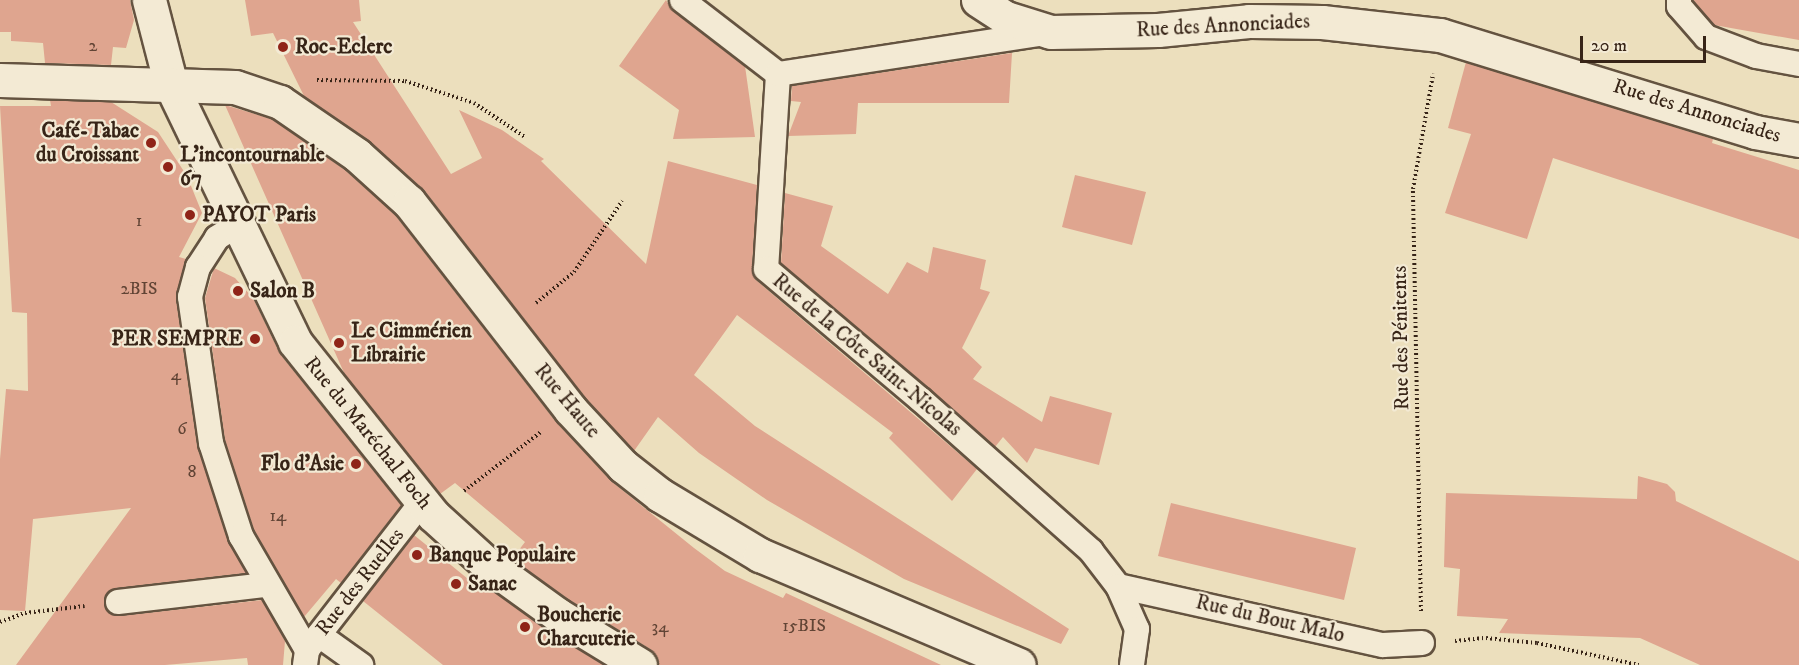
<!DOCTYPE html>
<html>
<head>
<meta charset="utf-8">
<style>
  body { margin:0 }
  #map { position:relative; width:1799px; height:665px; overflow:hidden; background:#ecdfbd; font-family:"IM FELL DW Pica",serif }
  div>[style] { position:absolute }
  .building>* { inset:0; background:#dfa58f }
  .path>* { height:4px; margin-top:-2px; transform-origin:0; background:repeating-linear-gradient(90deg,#372417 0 1.5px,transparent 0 4.5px) }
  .roads { filter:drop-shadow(2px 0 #645340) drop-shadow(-2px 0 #645340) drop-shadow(0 2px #645340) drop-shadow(0 -2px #645340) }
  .lane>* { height:24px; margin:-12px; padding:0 12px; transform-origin:12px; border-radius:12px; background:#f3ead4 }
  .street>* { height:33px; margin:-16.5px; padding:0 16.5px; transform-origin:16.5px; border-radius:16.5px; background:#f3ead4 }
  .dots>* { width:16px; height:16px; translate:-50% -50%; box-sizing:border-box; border:3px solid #f3ead4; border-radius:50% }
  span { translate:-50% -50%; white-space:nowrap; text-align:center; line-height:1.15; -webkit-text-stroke:4.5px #f3ead4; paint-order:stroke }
  .number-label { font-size:18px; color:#614435 }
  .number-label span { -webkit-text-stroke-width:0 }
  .street-label { font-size:21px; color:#372417 }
  .poi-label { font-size:21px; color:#372417; font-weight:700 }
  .left { translate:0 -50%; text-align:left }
  .right { translate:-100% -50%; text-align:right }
  .scale { position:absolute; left:1580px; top:36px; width:126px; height:27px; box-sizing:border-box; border:3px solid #372417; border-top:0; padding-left:8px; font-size:18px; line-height:21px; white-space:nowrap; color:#372417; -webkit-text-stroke:4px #f3ead4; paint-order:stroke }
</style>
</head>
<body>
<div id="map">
  <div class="building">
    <div style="clip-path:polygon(0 0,130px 0,134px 20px,126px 48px,113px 47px,111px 65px,45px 63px,43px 43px,11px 41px,11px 32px,0 32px)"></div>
    <div style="clip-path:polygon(245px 0,359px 0,361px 21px,353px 22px,451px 174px,482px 158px,459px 110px,502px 130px,544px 159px,541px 161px,646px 264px,668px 161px,757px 185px,752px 268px,756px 280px,977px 469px,952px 501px,889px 438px,893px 433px,737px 315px,694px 375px,755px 426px,1069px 629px,1061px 644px,904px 579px,767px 500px,699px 453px,658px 417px,634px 451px,584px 397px,424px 190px,369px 141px,304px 96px,273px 33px,251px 36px)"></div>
    <div style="clip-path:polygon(666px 0,673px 11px,745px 66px,755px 137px,673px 139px,679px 110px,619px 66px)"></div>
    <div style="clip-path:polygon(1693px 0,1799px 0,1799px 40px,1714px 25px)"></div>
    <div style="clip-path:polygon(1012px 53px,1009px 103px,858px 103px,856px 134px,788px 136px,801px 102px,791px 101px,792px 86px)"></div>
    <div style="clip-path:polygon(1466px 62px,1713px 139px,1712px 143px,1799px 170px,1799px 239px,1553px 158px,1527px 239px,1445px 213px,1471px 134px,1448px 128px)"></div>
    <div style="clip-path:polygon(50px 100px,111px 102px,158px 132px,187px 176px,202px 213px,179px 257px,186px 259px,176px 299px,197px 445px,228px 541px,246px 573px,116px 588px,105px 597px,106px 610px,120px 616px,262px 600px,285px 641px,283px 665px,248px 665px,247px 658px,165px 665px,16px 665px,131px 508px,33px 519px,25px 611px,0 610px,0 459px,6px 389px,28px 391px,27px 313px,12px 312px,0 106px,51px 106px)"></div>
    <div style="clip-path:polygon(225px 105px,272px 119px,345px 170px,395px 215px,556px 422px,611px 481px,694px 548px,725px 571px,783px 598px,786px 593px,941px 665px,659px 665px,650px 649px,568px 599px,512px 559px,525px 542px,455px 483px,440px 494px,345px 375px)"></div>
    <div style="clip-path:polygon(1075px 175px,1146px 192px,1132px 245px,1062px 227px)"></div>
    <div style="clip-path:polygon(785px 193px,833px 206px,821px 246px,888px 294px,907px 262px,928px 273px,933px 247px,986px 260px,980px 289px,990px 292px,962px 348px,982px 367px,973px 379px,1042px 422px,1050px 396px,1112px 413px,1099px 465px,1035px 448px,1027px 463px,1003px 437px,995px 447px,781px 263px)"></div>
    <div style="clip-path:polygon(214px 268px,235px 278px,253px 298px,280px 354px,401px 505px,341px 583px,336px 579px,304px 617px,254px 530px,225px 440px,205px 298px)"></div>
    <div style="clip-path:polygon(1638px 476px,1667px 484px,1675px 492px,1676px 501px,1799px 561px,1799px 665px,1700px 665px,1640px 638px,1499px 633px,1508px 619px,1457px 616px,1460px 569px,1444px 567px,1446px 493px,1637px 499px)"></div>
    <div style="clip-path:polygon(1171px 503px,1356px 548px,1344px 600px,1158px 556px)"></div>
    <div style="clip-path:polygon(414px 535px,484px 592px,488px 587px,604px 665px,443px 665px,363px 601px)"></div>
  </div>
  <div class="path">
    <div style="left:317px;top:80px;width:88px;rotate:0.7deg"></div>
    <div style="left:405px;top:81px;width:72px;rotate:17.7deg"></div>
    <div style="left:474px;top:103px;width:61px;rotate:33.7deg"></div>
    <div style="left:536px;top:303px;width:49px;rotate:-39.2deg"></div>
    <div style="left:574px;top:272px;width:86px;rotate:-55.9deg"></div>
    <div style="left:464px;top:491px;width:97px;rotate:-37.5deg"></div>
    <div style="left:1421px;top:611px;width:422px;rotate:-91.1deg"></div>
    <div style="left:1413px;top:189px;width:117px;rotate:-80.1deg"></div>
    <div style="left:0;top:622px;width:27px;rotate:-20deg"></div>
    <div style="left:25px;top:613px;width:60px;rotate:-6.7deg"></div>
    <div style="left:1455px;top:641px;width:31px;rotate:-6deg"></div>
    <div style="left:1486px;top:638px;width:51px;rotate:5.6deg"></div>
    <div style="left:1537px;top:643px;width:104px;rotate:12.2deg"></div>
  </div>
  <div class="roads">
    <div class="lane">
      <div style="left:682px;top:0;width:121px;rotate:37.6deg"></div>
      <div style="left:1679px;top:0;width:6px;rotate:90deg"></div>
      <div style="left:1679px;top:6px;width:41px;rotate:48.9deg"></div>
      <div style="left:1706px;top:37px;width:53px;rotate:20.8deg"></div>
      <div style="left:1756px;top:56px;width:44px;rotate:10.5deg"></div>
      <div style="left:778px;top:74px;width:195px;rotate:93.5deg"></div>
      <div style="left:766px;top:269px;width:202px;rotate:40.2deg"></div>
      <div style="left:920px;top:399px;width:229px;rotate:41.6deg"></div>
      <div style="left:1091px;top:551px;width:44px;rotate:52.4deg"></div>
      <div style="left:1118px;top:586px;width:47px;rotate:66.2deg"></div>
      <div style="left:1137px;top:629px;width:36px;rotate:98deg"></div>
      <div style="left:778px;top:74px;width:271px;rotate:-8.7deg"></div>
      <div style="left:239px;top:224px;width:26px;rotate:148deg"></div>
      <div style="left:217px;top:238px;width:35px;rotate:123deg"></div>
      <div style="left:198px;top:267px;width:31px;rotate:105deg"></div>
      <div style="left:190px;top:297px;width:148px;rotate:81.8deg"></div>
      <div style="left:211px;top:443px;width:98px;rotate:72.1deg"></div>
      <div style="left:241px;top:536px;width:132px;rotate:59.9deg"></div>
      <div style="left:1118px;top:586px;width:271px;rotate:12.6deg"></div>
      <div style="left:1383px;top:645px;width:39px;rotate:-3deg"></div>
      <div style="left:118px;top:602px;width:149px;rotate:-6.6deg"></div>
      <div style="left:319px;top:635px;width:52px;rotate:35.5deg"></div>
      <div style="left:305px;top:665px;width:15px;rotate:-82deg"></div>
      <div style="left:307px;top:650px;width:186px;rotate:-52.2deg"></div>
    </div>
    <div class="street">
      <div style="left:149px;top:0;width:88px;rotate:75.5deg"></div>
      <div style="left:171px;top:85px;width:285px;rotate:64.2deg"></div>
      <div style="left:295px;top:342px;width:221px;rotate:51.4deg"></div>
      <div style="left:433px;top:515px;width:72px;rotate:42.2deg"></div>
      <div style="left:486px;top:563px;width:89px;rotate:35.8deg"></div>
      <div style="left:558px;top:615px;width:96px;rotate:31.4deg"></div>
      <div style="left:978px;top:0;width:33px;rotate:33deg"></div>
      <div style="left:1006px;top:18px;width:47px;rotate:17.3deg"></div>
      <div style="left:1051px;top:32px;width:107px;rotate:-1.1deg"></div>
      <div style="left:1158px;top:30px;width:91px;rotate:-5.6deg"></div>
      <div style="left:1249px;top:21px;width:73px;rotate:0.8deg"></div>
      <div style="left:1322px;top:22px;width:119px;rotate:6.3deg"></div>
      <div style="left:1440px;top:35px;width:330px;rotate:17.1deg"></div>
      <div style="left:1755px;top:132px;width:45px;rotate:10.3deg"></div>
      <div style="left:0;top:80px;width:235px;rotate:1.7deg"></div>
      <div style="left:235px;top:87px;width:47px;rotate:18.4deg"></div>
      <div style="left:280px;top:102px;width:93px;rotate:34.5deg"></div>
      <div style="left:357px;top:155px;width:70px;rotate:42.1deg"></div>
      <div style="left:409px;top:202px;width:262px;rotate:52.1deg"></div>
      <div style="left:570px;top:409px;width:78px;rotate:47.1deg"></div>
      <div style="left:623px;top:466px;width:47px;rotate:38.1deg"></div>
      <div style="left:660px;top:495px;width:117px;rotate:31deg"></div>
      <div style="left:760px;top:555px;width:281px;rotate:23deg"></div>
    </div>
  </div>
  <div class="dots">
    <div style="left:283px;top:47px;background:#8f2418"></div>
    <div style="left:151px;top:143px;background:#8f2418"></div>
    <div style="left:168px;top:167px;background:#8f2418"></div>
    <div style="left:190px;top:215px;background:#8f2418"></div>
    <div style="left:238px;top:291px;background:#8f2418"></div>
    <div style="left:255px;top:339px;background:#8f2418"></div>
    <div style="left:339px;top:343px;background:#8f2418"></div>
    <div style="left:356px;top:464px;background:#8f2418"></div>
    <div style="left:417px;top:555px;background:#8f2418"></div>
    <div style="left:456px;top:584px;background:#8f2418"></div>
    <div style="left:525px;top:627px;background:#8f2418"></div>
  </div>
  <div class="number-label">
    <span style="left:93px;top:46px">2</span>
    <span style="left:139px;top:221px">1</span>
    <span style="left:139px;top:289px">2BIS</span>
    <span style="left:176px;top:375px">4</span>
    <span style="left:182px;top:429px">6</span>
    <span style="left:192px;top:472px">8</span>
    <span style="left:278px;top:516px">14</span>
    <span style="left:804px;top:626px">15BIS</span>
    <span style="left:660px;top:627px">34</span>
  </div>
  <div class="street-label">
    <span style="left:1223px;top:26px;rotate:-3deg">Rue des Annonciades</span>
    <span style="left:1697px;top:111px;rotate:17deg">Rue des Annonciades</span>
    <span style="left:1401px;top:338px;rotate:-91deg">Rue des Pénitents</span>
    <span style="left:867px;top:355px;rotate:40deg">Rue de la Côte Saint-Nicolas</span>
    <span style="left:567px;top:401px;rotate:50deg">Rue Haute</span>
    <span style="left:368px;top:433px;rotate:51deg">Rue du Maréchal Foch</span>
    <span style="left:360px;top:582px;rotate:-52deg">Rue des Ruelles</span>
    <span style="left:1270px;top:619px;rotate:13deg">Rue du Bout Malo</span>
  </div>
  <div class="poi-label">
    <span class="left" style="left:295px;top:47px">Roc-Eclerc</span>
    <span class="right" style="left:139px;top:143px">Café-Tabac<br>du Croissant</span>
    <span class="left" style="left:180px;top:167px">L'incontournable<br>67</span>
    <span class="left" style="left:202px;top:215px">PAYOT Paris</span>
    <span class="left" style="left:250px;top:291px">Salon B</span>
    <span class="left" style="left:351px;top:343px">Le Cimmérien<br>Librairie</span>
    <span class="right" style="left:243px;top:339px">PER SEMPRE</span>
    <span class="right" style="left:344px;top:464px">Flo d'Asie</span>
    <span class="left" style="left:429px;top:555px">Banque Populaire</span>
    <span class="left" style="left:468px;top:584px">Sanac</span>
    <span class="left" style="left:537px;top:627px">Boucherie<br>Charcuterie</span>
  </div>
  <div class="scale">20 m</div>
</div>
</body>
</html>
